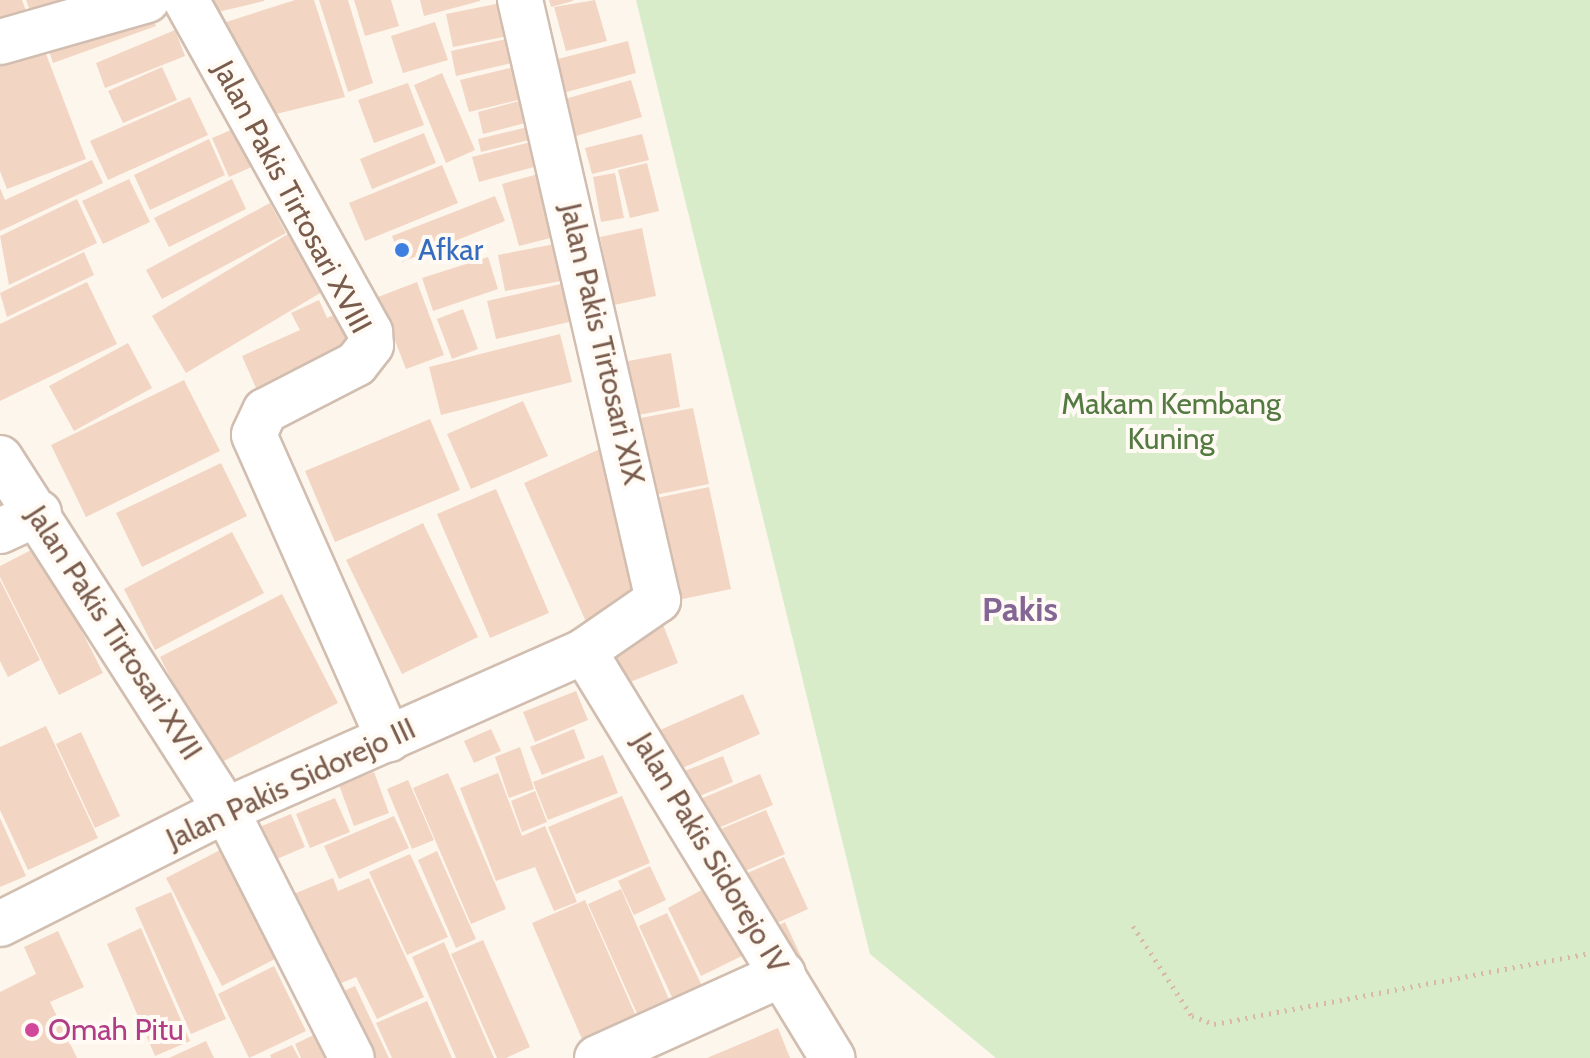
<!DOCTYPE html>
<html>
<head>
<meta charset="utf-8">
<style>
  body { margin:0 }
  #map { position:relative; width:1590px; height:1058px; overflow:hidden; background:#fdf6ec; font-family:Cabin,sans-serif }
  div>[style] { position:absolute }
  .green>* { inset:0; background:#d8ecc9 }
  .building>* { inset:0; background:#f3d5c3 }
  .path>* { height:5px; margin-top:-2.5px; transform-origin:0; background:repeating-linear-gradient(90deg,#d9b8a5 0 2px,transparent 0 8px) }
  .roads { filter:drop-shadow(2px 0 #d1beb0) drop-shadow(-2px 0 #d1beb0) drop-shadow(0 2px #d1beb0) drop-shadow(0 -2px #d1beb0) }
  .street>* { height:44px; margin:-22px; padding:0 22px; transform-origin:22px; border-radius:22px; background:#fff }
  .dots>* { width:22px; height:22px; translate:-50% -50%; box-sizing:border-box; border:4px solid #fffaf3; border-radius:50% }
  span { translate:-50% -50%; white-space:nowrap; text-align:center; line-height:1.15; -webkit-text-stroke:8px #fffaf3; paint-order:stroke }
  .street-label { font-size:30px; color:#7a5c4d }
  .shop-label { font-size:30px; color:#366cbe }
  .left { translate:0 -50%; text-align:left }
  .park-label { font-size:30px; color:#537a41 }
  .hotel-label { font-size:30px; color:#b23c85 }
  .quarter-label { font-size:34px; color:#846695; font-weight:700 }
</style>
</head>
<body>
<div id="map">
  <div class="green">
    <div style="clip-path:polygon(636px 0,1590px 0,1590px 1058px,996px 1058px,870px 954px)"></div>
  </div>
  <div class="building">
    <div style="clip-path:polygon(0 0,22px 0,30px 22px,0 33px)"></div>
    <div style="clip-path:polygon(26px 0,78px 0,36px 26px)"></div>
    <div style="clip-path:polygon(201px 0,264px 0,264px 1px,205px 15px)"></div>
    <div style="clip-path:polygon(295px 0,314px 0,345px 97px,260px 118px,223px 23px)"></div>
    <div style="clip-path:polygon(319px 0,348px 0,373px 83px,348px 92px)"></div>
    <div style="clip-path:polygon(354px 0,391px 0,399px 26px,365px 36px)"></div>
    <div style="clip-path:polygon(420px 0,480px 0,480px 1px,424px 16px)"></div>
    <div style="clip-path:polygon(549px 0,573px 0,573px 1px,551px 7px)"></div>
    <div style="clip-path:polygon(595px 0,607px 41px,566px 51px,554px 7px)"></div>
    <div style="clip-path:polygon(147px 2px,156px 26px,53px 63px,44px 36px)"></div>
    <div style="clip-path:polygon(501px 3px,508px 36px,453px 47px,446px 14px)"></div>
    <div style="clip-path:polygon(435px 22px,448px 60px,403px 73px,391px 36px)"></div>
    <div style="clip-path:polygon(175px 30px,185px 56px,105px 88px,96px 63px)"></div>
    <div style="clip-path:polygon(511px 38px,516px 62px,456px 76px,451px 51px)"></div>
    <div style="clip-path:polygon(628px 41px,636px 73px,563px 93px,554px 60px)"></div>
    <div style="clip-path:polygon(43px 46px,86px 159px,7px 189px,0 171px,0 63px)"></div>
    <div style="clip-path:polygon(531px 63px,539px 95px,469px 112px,460px 80px)"></div>
    <div style="clip-path:polygon(162px 67px,177px 100px,123px 123px,108px 91px)"></div>
    <div style="clip-path:polygon(442px 73px,475px 150px,446px 163px,414px 85px)"></div>
    <div style="clip-path:polygon(631px 80px,642px 117px,576px 136px,565px 99px)"></div>
    <div style="clip-path:polygon(408px 83px,424px 125px,374px 143px,358px 100px)"></div>
    <div style="clip-path:polygon(190px 97px,208px 135px,108px 180px,90px 141px)"></div>
    <div style="clip-path:polygon(523px 100px,529px 122px,483px 134px,478px 112px)"></div>
    <div style="clip-path:polygon(545px 123px,548px 135px,481px 152px,478px 139px)"></div>
    <div style="clip-path:polygon(243px 125px,258px 164px,229px 177px,212px 138px)"></div>
    <div style="clip-path:polygon(424px 133px,436px 163px,372px 189px,360px 159px)"></div>
    <div style="clip-path:polygon(642px 134px,649px 160px,592px 174px,585px 148px)"></div>
    <div style="clip-path:polygon(209px 139px,225px 175px,150px 210px,134px 175px)"></div>
    <div style="clip-path:polygon(539px 140px,545px 164px,479px 182px,472px 157px)"></div>
    <div style="clip-path:polygon(92px 160px,103px 183px,0 231px,0 188px,5px 200px)"></div>
    <div style="clip-path:polygon(647px 163px,659px 211px,630px 218px,618px 170px)"></div>
    <div style="clip-path:polygon(442px 165px,458px 203px,365px 241px,349px 203px)"></div>
    <div style="clip-path:polygon(553px 170px,570px 233px,519px 246px,502px 184px)"></div>
    <div style="clip-path:polygon(615px 173px,624px 218px,601px 222px,593px 177px)"></div>
    <div style="clip-path:polygon(129px 179px,150px 222px,103px 244px,82px 201px)"></div>
    <div style="clip-path:polygon(232px 179px,246px 209px,169px 247px,154px 218px)"></div>
    <div style="clip-path:polygon(495px 196px,505px 221px,402px 262px,392px 236px)"></div>
    <div style="clip-path:polygon(77px 199px,97px 243px,9px 285px,0 236px)"></div>
    <div style="clip-path:polygon(270px 203px,286px 233px,162px 299px,146px 270px)"></div>
    <div style="clip-path:polygon(642px 228px,656px 296px,614px 305px,600px 237px)"></div>
    <div style="clip-path:polygon(293px 231px,327px 289px,186px 373px,152px 316px)"></div>
    <div style="clip-path:polygon(560px 243px,567px 280px,505px 291px,498px 255px)"></div>
    <div style="clip-path:polygon(84px 252px,94px 275px,7px 317px,0 293px)"></div>
    <div style="clip-path:polygon(488px 257px,498px 289px,433px 311px,422px 278px)"></div>
    <div style="clip-path:polygon(578px 280px,586px 318px,496px 339px,487px 301px)"></div>
    <div style="clip-path:polygon(87px 282px,117px 344px,0 401px,0 324px)"></div>
    <div style="clip-path:polygon(417px 282px,444px 355px,406px 369px,378px 297px)"></div>
    <div style="clip-path:polygon(319px 300px,327px 318px,347px 309px,364px 349px,259px 395px,242px 356px,300px 330px,291px 313px)"></div>
    <div style="clip-path:polygon(463px 309px,478px 349px,452px 359px,437px 319px)"></div>
    <div style="clip-path:polygon(560px 334px,572px 382px,441px 415px,429px 367px)"></div>
    <div style="clip-path:polygon(128px 343px,152px 388px,74px 431px,49px 386px)"></div>
    <div style="clip-path:polygon(671px 353px,680px 407px,628px 417px,618px 363px)"></div>
    <div style="clip-path:polygon(184px 380px,220px 451px,86px 517px,51px 445px)"></div>
    <div style="clip-path:polygon(523px 401px,548px 456px,471px 489px,447px 434px)"></div>
    <div style="clip-path:polygon(693px 408px,709px 484px,645px 497px,630px 420px)"></div>
    <div style="clip-path:polygon(430px 419px,460px 490px,335px 542px,305px 471px)"></div>
    <div style="clip-path:polygon(609px 445px,650px 597px,587px 624px,524px 483px)"></div>
    <div style="clip-path:polygon(221px 463px,247px 516px,142px 567px,116px 513px)"></div>
    <div style="clip-path:polygon(709px 487px,731px 589px,673px 601px,652px 499px)"></div>
    <div style="clip-path:polygon(496px 489px,549px 613px,490px 638px,437px 514px)"></div>
    <div style="clip-path:polygon(423px 523px,478px 637px,402px 674px,346px 560px)"></div>
    <div style="clip-path:polygon(232px 532px,264px 593px,155px 650px,124px 589px)"></div>
    <div style="clip-path:polygon(39px 546px,103px 673px,59px 695px,0 577px,0 566px)"></div>
    <div style="clip-path:polygon(0 580px,40px 660px,8px 677px,0 661px)"></div>
    <div style="clip-path:polygon(282px 594px,338px 703px,214px 766px,160px 657px)"></div>
    <div style="clip-path:polygon(662px 622px,678px 663px,620px 686px,604px 646px)"></div>
    <div style="clip-path:polygon(576px 691px,588px 720px,535px 742px,523px 712px)"></div>
    <div style="clip-path:polygon(743px 694px,760px 734px,671px 773px,653px 733px)"></div>
    <div style="clip-path:polygon(46px 726px,98px 838px,28px 870px,0 810px,0 747px)"></div>
    <div style="clip-path:polygon(491px 729px,501px 751px,474px 763px,464px 741px)"></div>
    <div style="clip-path:polygon(574px 729px,585px 758px,542px 775px,530px 747px)"></div>
    <div style="clip-path:polygon(81px 732px,120px 816px,95px 828px,56px 744px)"></div>
    <div style="clip-path:polygon(520px 747px,534px 789px,509px 798px,495px 757px)"></div>
    <div style="clip-path:polygon(603px 755px,618px 793px,548px 820px,533px 782px)"></div>
    <div style="clip-path:polygon(723px 756px,733px 782px,688px 801px,677px 774px)"></div>
    <div style="clip-path:polygon(374px 772px,389px 813px,354px 826px,339px 785px)"></div>
    <div style="clip-path:polygon(448px 773px,506px 909px,471px 924px,413px 788px)"></div>
    <div style="clip-path:polygon(498px 773px,522px 836px,545px 826px,577px 902px,554px 911px,535px 867px,496px 881px,460px 788px)"></div>
    <div style="clip-path:polygon(760px 774px,773px 805px,704px 834px,691px 803px)"></div>
    <div style="clip-path:polygon(408px 780px,434px 840px,412px 849px,387px 789px)"></div>
    <div style="clip-path:polygon(535px 791px,547px 822px,522px 832px,511px 801px)"></div>
    <div style="clip-path:polygon(622px 796px,650px 863px,576px 894px,548px 827px)"></div>
    <div style="clip-path:polygon(335px 798px,350px 832px,310px 848px,296px 814px)"></div>
    <div style="clip-path:polygon(766px 810px,785px 854px,733px 876px,714px 832px)"></div>
    <div style="clip-path:polygon(291px 814px,305px 847px,258px 867px,245px 833px)"></div>
    <div style="clip-path:polygon(394px 816px,409px 848px,339px 879px,324px 846px)"></div>
    <div style="clip-path:polygon(0 818px,26px 876px,0 887px)"></div>
    <div style="clip-path:polygon(222px 849px,279px 957px,222px 986px,166px 878px)"></div>
    <div style="clip-path:polygon(437px 851px,476px 939px,456px 948px,418px 860px)"></div>
    <div style="clip-path:polygon(410px 854px,448px 937px,407px 955px,369px 872px)"></div>
    <div style="clip-path:polygon(784px 857px,808px 909px,766px 928px,743px 875px)"></div>
    <div style="clip-path:polygon(650px 866px,666px 900px,634px 915px,618px 881px)"></div>
    <div style="clip-path:polygon(333px 878px,338px 891px,369px 878px,424px 997px,377px 1019px,356px 977px,329px 988px,291px 895px)"></div>
    <div style="clip-path:polygon(711px 885px,746px 954px,701px 976px,668px 908px)"></div>
    <div style="clip-path:polygon(621px 889px,671px 1004px,639px 1018px,588px 904px)"></div>
    <div style="clip-path:polygon(171px 892px,226px 1019px,191px 1034px,135px 908px)"></div>
    <div style="clip-path:polygon(585px 900px,639px 1023px,585px 1046px,532px 923px)"></div>
    <div style="clip-path:polygon(667px 913px,705px 992px,676px 1006px,639px 926px)"></div>
    <div style="clip-path:polygon(785px 922px,813px 982px,795px 991px,767px 931px)"></div>
    <div style="clip-path:polygon(141px 928px,190px 1041px,155px 1056px,107px 944px)"></div>
    <div style="clip-path:polygon(58px 931px,84px 987px,50px 1002px,77px 1058px,0 1058px,0 992px,36px 974px,24px 947px)"></div>
    <div style="clip-path:polygon(483px 940px,530px 1047px,506px 1058px,497px 1058px,451px 954px)"></div>
    <div style="clip-path:polygon(444px 942px,494px 1058px,456px 1058px,412px 957px)"></div>
    <div style="clip-path:polygon(274px 966px,306px 1031px,249px 1058px,218px 994px)"></div>
    <div style="clip-path:polygon(355px 986px,389px 1058px,356px 1058px,328px 998px)"></div>
    <div style="clip-path:polygon(427px 1001px,452px 1058px,392px 1058px,376px 1023px)"></div>
    <div style="clip-path:polygon(778px 1028px,790px 1058px,707px 1058px)"></div>
    <div style="clip-path:polygon(322px 1031px,334px 1058px,301px 1058px,295px 1044px)"></div>
    <div style="clip-path:polygon(206px 1041px,214px 1058px,169px 1058px)"></div>
    <div style="clip-path:polygon(292px 1045px,299px 1058px,271px 1058px,270px 1055px)"></div>
  </div>
  <div class="path">
    <div style="left:1133px;top:926px;width:108px;rotate:56.8deg"></div>
    <div style="left:1192px;top:1016px;width:23px;rotate:20deg"></div>
    <div style="left:1214px;top:1024px;width:383px;rotate:-10.7deg"></div>
  </div>
  <div class="roads">
    <div class="street">
      <div style="left:186px;top:0;width:380px;rotate:61deg"></div>
      <div style="left:370px;top:332px;width:13px;rotate:86deg"></div>
      <div style="left:371px;top:345px;width:24px;rotate:128deg"></div>
      <div style="left:356px;top:364px;width:102px;rotate:152.7deg"></div>
      <div style="left:265px;top:411px;width:26px;rotate:115deg"></div>
      <div style="left:254px;top:435px;width:333px;rotate:66.1deg"></div>
      <div style="left:0;top:42px;width:153px;rotate:-15.9deg"></div>
      <div style="left:0;top:458px;width:418px;rotate:57.3deg"></div>
      <div style="left:226px;top:810px;width:278px;rotate:63.1deg"></div>
      <div style="left:0;top:531px;width:43px;rotate:-24.8deg"></div>
      <div style="left:584px;top:651px;width:477px;rotate:58.6deg"></div>
      <div style="left:0;top:924px;width:253px;rotate:-26.8deg"></div>
      <div style="left:226px;top:810px;width:392px;rotate:-23.9deg"></div>
      <div style="left:584px;top:651px;width:90px;rotate:-34.6deg"></div>
      <div style="left:658px;top:600px;width:616px;rotate:-102.95deg"></div>
      <div style="left:597px;top:1058px;width:204px;rotate:-24.3deg"></div>
    </div>
  </div>
  <div class="dots">
    <div style="left:402px;top:250px;background:#3f7fe0"></div>
    <div style="left:32px;top:1030px;background:#d1479c"></div>
  </div>
  <div class="street-label">
    <span style="left:292px;top:197px;rotate:62deg">Jalan Pakis Tirtosari XVIII</span>
    <span style="left:602px;top:344px;rotate:77deg">Jalan Pakis Tirtosari XIX</span>
    <span style="left:114px;top:633px;rotate:57deg">Jalan Pakis Tirtosari XVII</span>
    <span style="left:291px;top:784px;rotate:-25deg">Jalan Pakis Sidorejo III</span>
    <span style="left:710px;top:853px;rotate:59deg">Jalan Pakis Sidorejo IV</span>
  </div>
  <div class="shop-label">
    <span class="left" style="left:418px;top:250px">Afkar</span>
  </div>
  <div class="park-label">
    <span style="left:1171px;top:421px">Makam Kembang<br>Kuning</span>
  </div>
  <div class="hotel-label">
    <span class="left" style="left:48px;top:1030px">Omah Pitu</span>
  </div>
  <div class="quarter-label">
    <span style="left:1020px;top:610px">Pakis</span>
  </div>
</div>
</body>
</html>
